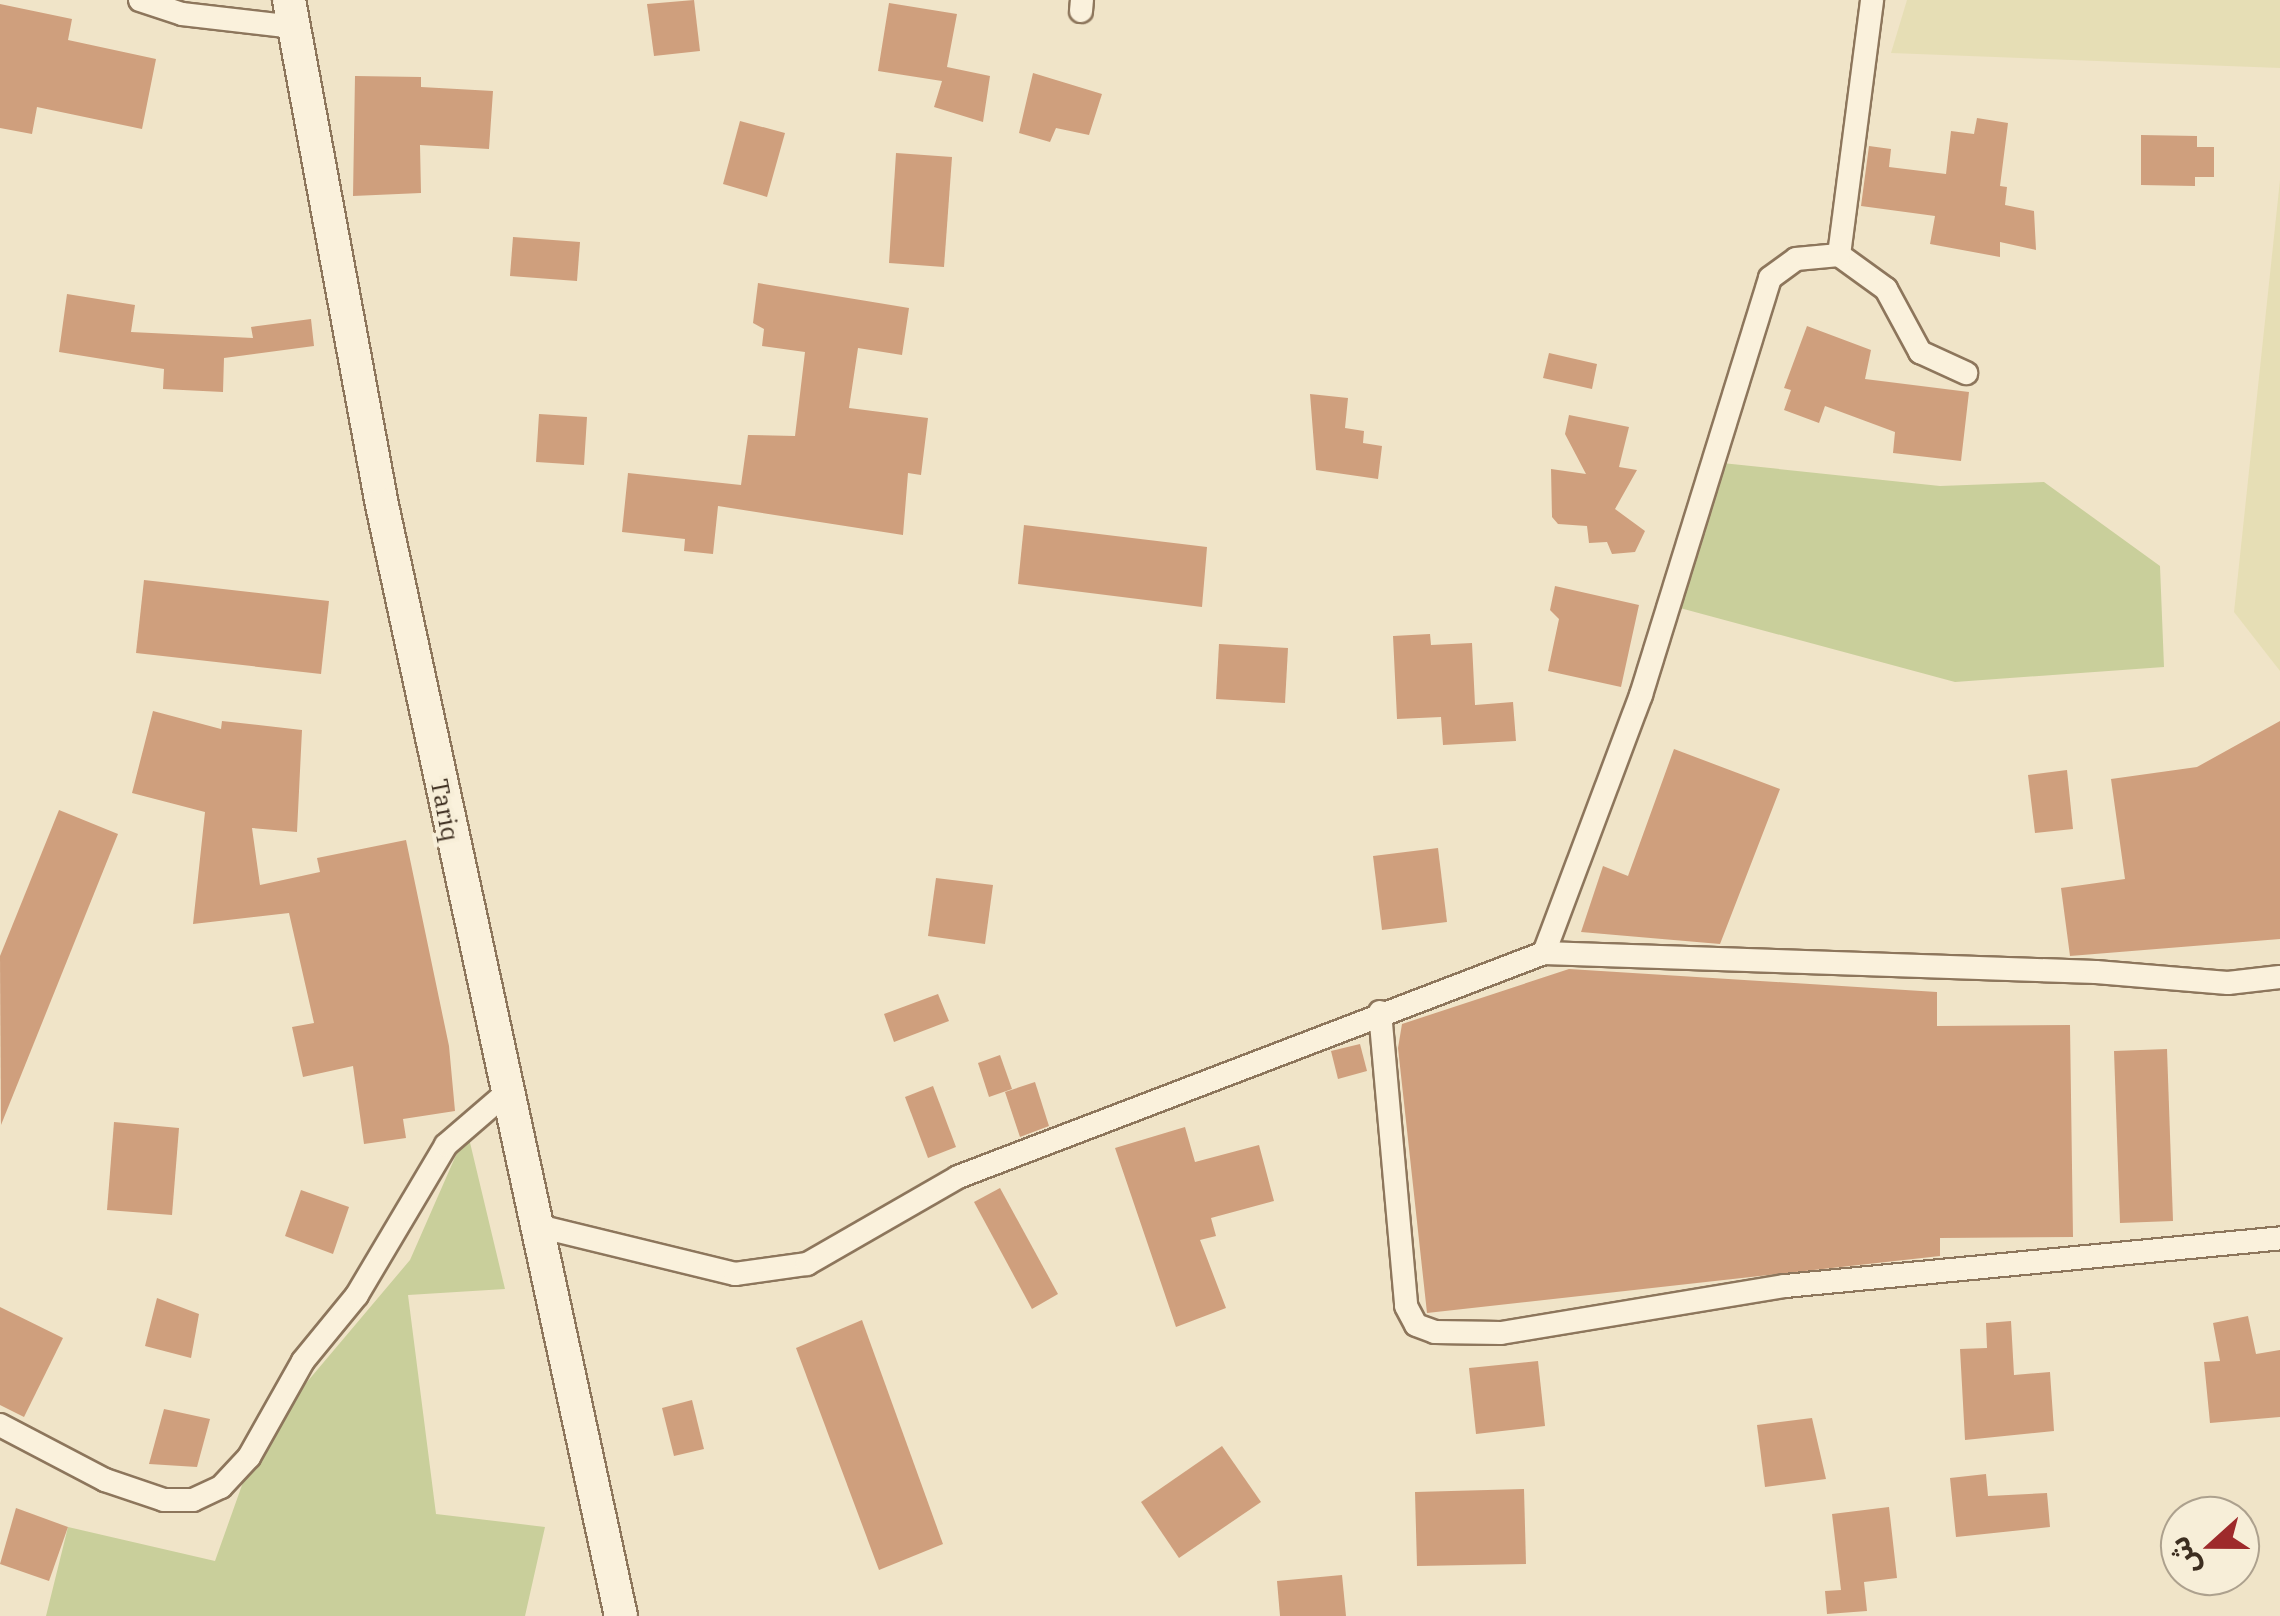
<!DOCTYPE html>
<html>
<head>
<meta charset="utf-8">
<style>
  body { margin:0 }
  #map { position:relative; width:2280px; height:1616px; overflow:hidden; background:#f0e4c8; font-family:"IBM Plex Serif","Noto Sans Arabic",serif }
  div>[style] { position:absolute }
  .farmland>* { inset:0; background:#e6deb5 }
  .green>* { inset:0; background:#c9cf9b }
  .building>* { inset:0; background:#cf9f7d }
  .roads { filter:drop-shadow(2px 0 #8d765c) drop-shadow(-2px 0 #8d765c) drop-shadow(0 2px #8d765c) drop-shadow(0 -2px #8d765c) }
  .minor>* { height:22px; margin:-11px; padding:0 11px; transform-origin:11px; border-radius:11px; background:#faf1dc }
  .secondary>* { height:32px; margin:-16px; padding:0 16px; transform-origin:16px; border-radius:16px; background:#faf1dc }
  span { translate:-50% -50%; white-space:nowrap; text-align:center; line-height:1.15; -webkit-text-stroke:8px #f7eed8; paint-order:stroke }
  .street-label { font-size:25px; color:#3d2e20 }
  .north { position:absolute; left:2160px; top:1496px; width:100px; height:100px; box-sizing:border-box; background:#f7eed8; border:2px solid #ada18e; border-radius:50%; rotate:249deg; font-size:28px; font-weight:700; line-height:40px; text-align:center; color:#3d2e20 }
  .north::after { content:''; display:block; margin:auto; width:35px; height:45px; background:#9e2a2b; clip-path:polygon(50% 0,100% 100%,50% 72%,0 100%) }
</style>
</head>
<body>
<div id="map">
  <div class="farmland">
    <div style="clip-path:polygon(1907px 0,2280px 0,2280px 68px,1891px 53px)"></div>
    <div style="clip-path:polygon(2280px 180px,2280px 671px,2234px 612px)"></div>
  </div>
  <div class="green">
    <div style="clip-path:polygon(1722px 463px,1940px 486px,2044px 482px,2160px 566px,2164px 667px,1955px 682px,1680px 608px)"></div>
    <div style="clip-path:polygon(467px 1130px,505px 1289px,408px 1295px,436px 1514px,545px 1527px,525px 1616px,46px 1616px,68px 1527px,215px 1561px,258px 1440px,410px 1260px)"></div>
  </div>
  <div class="building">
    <div style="clip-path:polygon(694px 0,700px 51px,654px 56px,647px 4px)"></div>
    <div style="clip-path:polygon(889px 3px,957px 14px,947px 67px,990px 76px,983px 122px,934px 107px,942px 81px,878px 71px)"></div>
    <div style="clip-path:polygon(0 4px,72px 19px,68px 40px,156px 59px,142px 129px,37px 107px,32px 134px,0 128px)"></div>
    <div style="clip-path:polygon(1033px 73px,1102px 94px,1089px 135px,1056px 128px,1050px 142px,1019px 133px)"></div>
    <div style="clip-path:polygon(355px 76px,421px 77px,421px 87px,493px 91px,489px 149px,420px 145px,421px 193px,353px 196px)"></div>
    <div style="clip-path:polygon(1977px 118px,2008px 123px,2000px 186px,2007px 187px,2005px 205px,2034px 211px,2036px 250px,2000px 242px,2000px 257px,1930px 244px,1935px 216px,1861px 206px,1869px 146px,1891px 149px,1889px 167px,1946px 174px,1951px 131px,1974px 134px)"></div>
    <div style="clip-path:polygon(740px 121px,785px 133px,767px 197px,723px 184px)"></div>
    <div style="clip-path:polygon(2141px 135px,2197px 136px,2197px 147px,2214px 147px,2214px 177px,2195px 177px,2195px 186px,2141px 185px)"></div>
    <div style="clip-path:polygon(896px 153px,952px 157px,944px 267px,889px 263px)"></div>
    <div style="clip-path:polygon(513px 237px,580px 242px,577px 281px,510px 276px)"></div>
    <div style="clip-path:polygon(758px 283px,909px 308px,902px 355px,858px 348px,849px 408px,928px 418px,921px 475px,908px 473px,903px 535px,718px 506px,713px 554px,684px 551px,685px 539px,622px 532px,628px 473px,741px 485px,748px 435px,795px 436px,805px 352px,762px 346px,764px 329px,753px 323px)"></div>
    <div style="clip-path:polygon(67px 294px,135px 305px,131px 332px,253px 338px,251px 327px,311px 319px,314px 346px,224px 358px,223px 392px,163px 389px,164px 369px,59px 352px)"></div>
    <div style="clip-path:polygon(1807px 326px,1871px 350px,1865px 379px,1969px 392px,1961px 461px,1893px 453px,1895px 432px,1825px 406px,1819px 423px,1784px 410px,1791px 390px,1784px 388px)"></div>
    <div style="clip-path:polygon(1549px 353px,1597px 364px,1592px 389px,1543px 378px)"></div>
    <div style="clip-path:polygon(1310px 394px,1348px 398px,1345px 428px,1364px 431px,1363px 443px,1382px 446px,1378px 479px,1316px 470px)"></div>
    <div style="clip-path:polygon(539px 414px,587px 417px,584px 465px,536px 462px)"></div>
    <div style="clip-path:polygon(1569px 415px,1629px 427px,1619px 467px,1637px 470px,1615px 509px,1645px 531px,1635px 552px,1612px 554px,1607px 542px,1589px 543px,1587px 526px,1558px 524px,1552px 517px,1551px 469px,1586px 474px,1565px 434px)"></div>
    <div style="clip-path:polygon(1024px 525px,1207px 547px,1202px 607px,1018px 584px)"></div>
    <div style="clip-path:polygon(144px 580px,329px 601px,321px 674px,136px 653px)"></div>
    <div style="clip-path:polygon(1555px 586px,1639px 605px,1621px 687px,1548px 671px,1559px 619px,1550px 610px)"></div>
    <div style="clip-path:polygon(1430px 634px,1431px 645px,1472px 643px,1475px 705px,1513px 702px,1516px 741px,1443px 745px,1441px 717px,1397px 719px,1393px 636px)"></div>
    <div style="clip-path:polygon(1219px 644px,1288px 648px,1285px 703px,1216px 699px)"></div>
    <div style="clip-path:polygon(153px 711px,221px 729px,222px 721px,302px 730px,297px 832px,252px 828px,260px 885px,320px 872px,317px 858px,406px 840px,449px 1046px,455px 1111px,403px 1119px,406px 1138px,364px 1144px,353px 1066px,303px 1077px,292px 1027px,314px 1023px,289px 913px,193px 924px,205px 812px,132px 793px)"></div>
    <div style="clip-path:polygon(2280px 721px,2280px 939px,2070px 956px,2061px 888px,2125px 879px,2111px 779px,2197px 767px)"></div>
    <div style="clip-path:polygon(1674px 749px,1780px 789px,1720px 944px,1581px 932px,1603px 866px,1628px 876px)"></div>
    <div style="clip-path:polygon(2067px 770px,2073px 829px,2035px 833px,2028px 775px)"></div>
    <div style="clip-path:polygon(59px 810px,118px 834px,1px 1125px,0 956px)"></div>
    <div style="clip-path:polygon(1438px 848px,1447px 922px,1382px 930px,1373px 856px)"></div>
    <div style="clip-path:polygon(936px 878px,993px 885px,985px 944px,928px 936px)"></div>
    <div style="clip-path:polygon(1569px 969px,1937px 992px,1937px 1026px,2070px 1025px,2073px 1237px,1940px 1238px,1940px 1256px,1427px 1313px,1398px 1048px,1402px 1024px)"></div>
    <div style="clip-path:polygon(938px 994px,949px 1021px,894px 1042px,884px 1014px)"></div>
    <div style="clip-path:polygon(1360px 1044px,1367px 1071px,1338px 1079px,1331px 1051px)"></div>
    <div style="clip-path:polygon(2167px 1049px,2173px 1221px,2120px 1223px,2114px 1051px)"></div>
    <div style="clip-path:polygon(1000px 1055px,1012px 1089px,989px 1097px,978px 1063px)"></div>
    <div style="clip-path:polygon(1035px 1082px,1049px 1126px,1020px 1137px,1005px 1092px)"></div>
    <div style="clip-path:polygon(933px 1086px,956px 1147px,928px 1158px,905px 1097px)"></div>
    <div style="clip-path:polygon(114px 1122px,179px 1128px,172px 1215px,107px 1210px)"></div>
    <div style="clip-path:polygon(1185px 1127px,1195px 1162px,1259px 1145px,1274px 1201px,1211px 1218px,1216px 1236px,1200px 1240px,1226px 1308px,1176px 1327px,1115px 1148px)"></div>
    <div style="clip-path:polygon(1000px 1188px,1058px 1294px,1032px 1309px,974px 1202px)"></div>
    <div style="clip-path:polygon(301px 1190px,349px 1207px,333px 1254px,285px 1236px)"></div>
    <div style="clip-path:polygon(157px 1298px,199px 1314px,191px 1358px,145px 1346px)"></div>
    <div style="clip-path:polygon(0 1307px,63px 1338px,24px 1417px,0 1405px)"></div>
    <div style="clip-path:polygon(2248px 1316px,2256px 1354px,2280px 1350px,2280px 1417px,2210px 1423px,2204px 1362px,2220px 1361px,2213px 1323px)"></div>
    <div style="clip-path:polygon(862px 1320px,943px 1544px,879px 1570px,796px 1348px)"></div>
    <div style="clip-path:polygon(2011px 1321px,2014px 1375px,2050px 1372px,2054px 1431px,1965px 1440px,1960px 1349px,1987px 1348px,1986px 1323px)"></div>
    <div style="clip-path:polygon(1538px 1361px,1545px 1426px,1476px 1434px,1469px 1368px)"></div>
    <div style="clip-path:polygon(692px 1400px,704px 1449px,674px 1456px,662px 1408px)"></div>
    <div style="clip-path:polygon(164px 1409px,210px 1419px,197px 1467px,149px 1464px)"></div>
    <div style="clip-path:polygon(1812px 1418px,1826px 1479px,1765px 1487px,1757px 1425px)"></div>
    <div style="clip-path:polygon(1222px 1446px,1261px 1502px,1179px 1558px,1141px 1502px)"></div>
    <div style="clip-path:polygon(1986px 1474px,1988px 1496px,2047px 1493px,2050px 1527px,1956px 1537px,1950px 1478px)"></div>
    <div style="clip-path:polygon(1524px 1489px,1526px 1564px,1417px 1566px,1415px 1492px)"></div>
    <div style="clip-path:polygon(1889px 1507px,1897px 1578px,1864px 1582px,1867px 1611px,1827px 1614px,1825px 1591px,1841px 1590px,1832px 1514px)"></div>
    <div style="clip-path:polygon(16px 1508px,68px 1527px,49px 1581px,0 1564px)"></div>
    <div style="clip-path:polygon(1342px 1575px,1346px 1616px,1280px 1616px,1277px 1581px)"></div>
  </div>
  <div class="roads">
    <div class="minor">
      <div style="left:140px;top:0;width:44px;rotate:18.4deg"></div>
      <div style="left:182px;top:14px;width:113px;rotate:6.6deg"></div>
      <div style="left:1081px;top:11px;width:11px;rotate:-85deg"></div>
      <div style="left:1839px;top:255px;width:58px;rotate:35.9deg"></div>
      <div style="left:1886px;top:289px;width:72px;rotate:61.6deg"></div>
      <div style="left:1920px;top:352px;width:51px;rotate:24.5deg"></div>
      <div style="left:1544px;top:953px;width:276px;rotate:-69.4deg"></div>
      <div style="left:1641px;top:695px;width:436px;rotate:-72.8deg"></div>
      <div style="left:1770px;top:278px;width:32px;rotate:-36deg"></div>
      <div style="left:1796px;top:259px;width:43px;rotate:-5.3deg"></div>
      <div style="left:1839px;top:255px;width:257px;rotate:-82.6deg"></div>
      <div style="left:1380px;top:1012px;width:295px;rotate:84.9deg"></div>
      <div style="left:1406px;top:1306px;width:21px;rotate:62deg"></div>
      <div style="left:1416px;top:1325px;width:20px;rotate:20deg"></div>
      <div style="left:1435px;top:1332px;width:66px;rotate:0.9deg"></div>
      <div style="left:1501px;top:1333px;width:288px;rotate:-9.4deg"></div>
      <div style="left:1785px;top:1286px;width:497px;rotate:-5.5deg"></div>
      <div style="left:534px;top:1225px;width:207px;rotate:13.7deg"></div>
      <div style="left:735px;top:1274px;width:73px;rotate:-7.9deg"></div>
      <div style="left:807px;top:1264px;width:174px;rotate:-29.9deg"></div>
      <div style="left:958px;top:1177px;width:627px;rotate:-20.92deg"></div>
      <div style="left:1544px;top:953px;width:552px;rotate:1.97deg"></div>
      <div style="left:2096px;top:972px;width:132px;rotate:4.8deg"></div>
      <div style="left:2228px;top:983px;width:52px;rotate:-6.6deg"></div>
      <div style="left:0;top:1425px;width:119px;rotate:27.6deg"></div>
      <div style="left:105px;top:1480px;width:62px;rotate:18.7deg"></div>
      <div style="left:164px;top:1500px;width:29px"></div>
      <div style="left:193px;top:1500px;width:31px;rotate:-25deg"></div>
      <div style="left:221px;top:1487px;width:41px;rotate:-47deg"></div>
      <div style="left:249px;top:1457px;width:110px;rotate:-60.6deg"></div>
      <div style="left:303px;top:1361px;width:85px;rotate:-50.7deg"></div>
      <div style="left:357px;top:1295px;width:174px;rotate:-59.3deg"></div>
      <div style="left:446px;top:1145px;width:77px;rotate:-40.8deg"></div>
    </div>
    <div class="secondary">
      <div style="left:289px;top:0;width:513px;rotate:79.57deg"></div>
      <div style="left:382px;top:505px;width:1136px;rotate:77.86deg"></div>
    </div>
  </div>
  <div class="street-label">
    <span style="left:445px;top:810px;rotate:79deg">Tariq</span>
  </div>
  <div class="north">ش</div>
</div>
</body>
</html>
